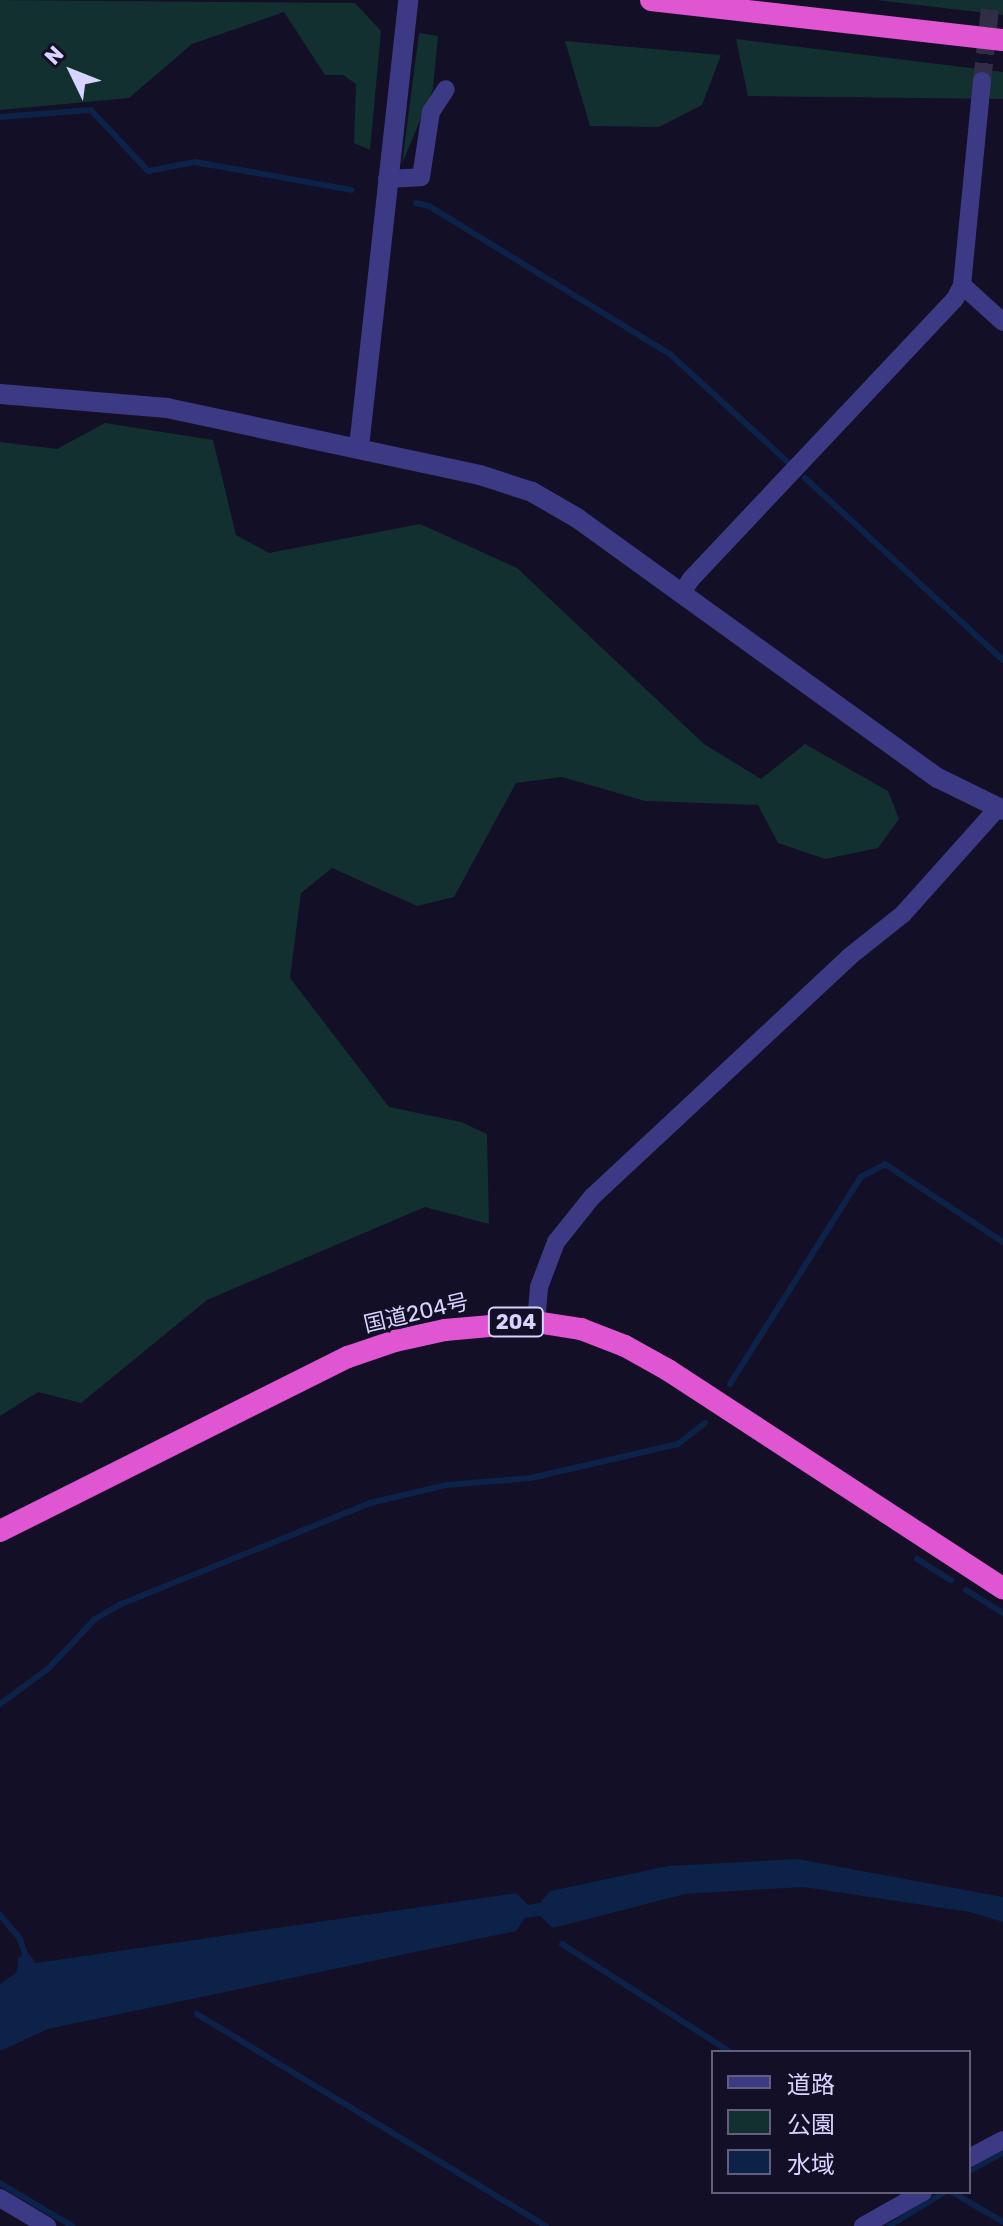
<!DOCTYPE html>
<html>
<head>
<meta charset="utf-8">
<style>
  body { margin:0 }
  #map { position:relative; width:1003px; height:2226px; overflow:hidden; background:#130f26; font-family:Rubik,"Noto Sans JP",sans-serif }
  div>[style] { position:absolute }
  .green>* { inset:0; background:#12302f }
  .water>* { inset:0; background:#0c2248 }
  .stream>* { height:6px; margin:-3px; padding:0 3px; transform-origin:3px; border-radius:3px; background:#0c2248 }
  .minor-tunnel>* { height:18px; margin-top:-9px; transform-origin:0; background:repeating-linear-gradient(90deg,#312d47 0 18px,transparent 0 27px) }
  .minor>* { height:18px; margin:-9px; padding:0 9px; transform-origin:9px; border-radius:9px; background:#3d3a85 }
  .tertiary>* { height:20px; margin:-10px; padding:0 10px; transform-origin:10px; border-radius:10px; background:#3d3a85 }
  .trunk>* { height:22px; margin:-11px; padding:0 11px; transform-origin:11px; border-radius:11px; background:#e055d1 }
  span { translate:-50% -50%; white-space:nowrap; text-align:center; line-height:1.15; -webkit-text-stroke:6px #130f26; paint-order:stroke }
  .shield-label span { padding:2px 6px; background:#130f26; border:2px solid; border-radius:6px; -webkit-text-stroke-width:0 }
  .shield-label { font-size:20px; color:#d9d4ff; font-weight:700 }
  .street-label { font-size:22px; color:#d9d4ff }
  .legend { position:absolute; left:711px; top:2050px; width:260px; height:144px; box-sizing:border-box; background:#130f26; border:2px solid #625e7d; margin:0; padding:10px 14px; list-style:none; font-size:24px; color:#d9d4ff }
  .legend li { display:flex; align-items:center; gap:16px; height:40px }
  .legend b { width:40px; border:2px solid #625e7d }
  .north { position:absolute; left:32px; top:32px; width:80px; height:80px; -webkit-text-stroke:6px #130f26; paint-order:stroke; rotate:313deg; font-size:22px; font-weight:700; line-height:32px; text-align:center; color:#d9d4ff }
  .north::after { content:''; display:block; margin:auto; width:28px; height:36px; background:#d9d4ff; clip-path:polygon(50% 0,100% 100%,50% 72%,0 100%) }
</style>
</head>
<body>
<div id="map">
  <div class="green">
    <div style="clip-path:polygon(0 0,355px 3px,381px 31px,370px 150px,354px 143px,356px 84px,343px 75px,325px 75px,284px 12px,192px 44px,129px 98px,0 110px)"></div>
    <div style="clip-path:polygon(876px 0,1003px 0,1003px 15px)"></div>
    <div style="clip-path:polygon(419px 33px,438px 36px,433px 89px,402px 164px)"></div>
    <div style="clip-path:polygon(736px 39px,1003px 72px,1003px 99px,748px 96px)"></div>
    <div style="clip-path:polygon(565px 41px,721px 55px,702px 105px,659px 127px,590px 126px)"></div>
    <div style="clip-path:polygon(105px 423px,213px 440px,236px 535px,269px 553px,420px 524px,517px 568px,704px 744px,761px 779px,805px 744px,888px 791px,899px 819px,878px 848px,825px 859px,778px 843px,758px 805px,645px 801px,562px 777px,516px 783px,454px 897px,417px 906px,332px 868px,301px 893px,290px 978px,389px 1107px,461px 1122px,487px 1134px,489px 1224px,425px 1207px,207px 1300px,81px 1403px,38px 1392px,0 1416px,0 442px,57px 449px)"></div>
  </div>
  <div class="water">
    <div style="clip-path:polygon(797px 1859px,1003px 1897px,1003px 1922px,970px 1912px,803px 1887px,685px 1894px,553px 1928px,540px 1916px,525px 1918px,516px 1931px,48px 2029px,0 2051px,0 1984px,17px 1972px,18px 1958px,28px 1953px,36px 1963px,516px 1893px,528px 1905px,540px 1903px,550px 1891px,668px 1866px)"></div>
  </div>
  <div class="stream">
    <div style="left:0;top:117px;width:91px;rotate:-4.4deg"></div>
    <div style="left:91px;top:110px;width:83px;rotate:46.9deg"></div>
    <div style="left:148px;top:171px;width:48px;rotate:-10.8deg"></div>
    <div style="left:195px;top:162px;width:159px;rotate:10.1deg"></div>
    <div style="left:416px;top:203px;width:13px;rotate:13deg"></div>
    <div style="left:429px;top:206px;width:283px;rotate:31.6deg"></div>
    <div style="left:670px;top:354px;width:160px;rotate:42.5deg"></div>
    <div style="left:805px;top:478px;width:269px;rotate:42.6deg"></div>
    <div style="left:730px;top:1384px;width:245px;rotate:-57.7deg"></div>
    <div style="left:861px;top:1177px;width:27px;rotate:-28deg"></div>
    <div style="left:885px;top:1164px;width:141px;rotate:33.5deg"></div>
    <div style="left:917px;top:1559px;width:40px;rotate:32deg"></div>
    <div style="left:966px;top:1590px;width:44px;rotate:31.9deg"></div>
    <div style="left:0;top:1704px;width:61px;rotate:-36.3deg"></div>
    <div style="left:49px;top:1668px;width:67px;rotate:-46.8deg"></div>
    <div style="left:95px;top:1619px;width:28px;rotate:-30deg"></div>
    <div style="left:119px;top:1605px;width:271px;rotate:-22.1deg"></div>
    <div style="left:370px;top:1503px;width:78px;rotate:-13.3deg"></div>
    <div style="left:446px;top:1485px;width:85px;rotate:-4.7deg"></div>
    <div style="left:531px;top:1478px;width:151px;rotate:-13deg"></div>
    <div style="left:678px;top:1444px;width:34px;rotate:-38deg"></div>
    <div style="left:0;top:1915px;width:31px;rotate:50deg"></div>
    <div style="left:20px;top:1939px;width:23px;rotate:72deg"></div>
    <div style="left:562px;top:1944px;width:200px;rotate:32.7deg"></div>
    <div style="left:197px;top:2014px;width:408px;rotate:31.3deg"></div>
    <div style="left:969px;top:2171px;width:38px;rotate:-28deg"></div>
    <div style="left:0;top:2183px;width:84px;rotate:30.8deg"></div>
    <div style="left:952px;top:2192px;width:59px;rotate:30.5deg"></div>
    <div style="left:889px;top:2226px;width:66px;rotate:-31.3deg"></div>
  </div>
  <div class="minor-tunnel">
    <div style="left:982px;top:81px;width:81px;rotate:-83.7deg"></div>
  </div>
  <div class="minor">
    <div style="left:387px;top:179px;width:34px;rotate:-3deg"></div>
    <div style="left:421px;top:177px;width:66px;rotate:-81.3deg"></div>
    <div style="left:431px;top:112px;width:27px;rotate:-57deg"></div>
    <div style="left:962px;top:285px;width:55px;rotate:42.1deg"></div>
    <div style="left:681px;top:594px;width:18px;rotate:-56deg"></div>
    <div style="left:691px;top:579px;width:385px;rotate:-46.7deg"></div>
    <div style="left:955px;top:299px;width:16px;rotate:-63deg"></div>
    <div style="left:962px;top:285px;width:205px;rotate:-84.4deg"></div>
    <div style="left:536px;top:1322px;width:35px;rotate:-85deg"></div>
    <div style="left:539px;top:1287px;width:48px;rotate:-69.3deg"></div>
    <div style="left:556px;top:1242px;width:58px;rotate:-51.3deg"></div>
    <div style="left:592px;top:1197px;width:352px;rotate:-43deg"></div>
    <div style="left:849px;top:957px;width:69px;rotate:-38.5deg"></div>
    <div style="left:903px;top:914px;width:141px;rotate:-48.2deg"></div>
    <div style="left:969px;top:2158px;width:38px;rotate:-28deg"></div>
    <div style="left:0;top:2198px;width:55px;rotate:30.8deg"></div>
    <div style="left:863px;top:2226px;width:69px;rotate:-29.5deg"></div>
  </div>
  <div class="tertiary">
    <div style="left:0;top:394px;width:168px;rotate:4.8deg"></div>
    <div style="left:167px;top:408px;width:320px;rotate:12.1deg"></div>
    <div style="left:480px;top:475px;width:55px;rotate:18.1deg"></div>
    <div style="left:532px;top:492px;width:52px;rotate:30deg"></div>
    <div style="left:577px;top:518px;width:445px;rotate:35.8deg"></div>
    <div style="left:938px;top:778px;width:72px;rotate:26.2deg"></div>
    <div style="left:359px;top:447px;width:450px;rotate:-83.7deg"></div>
  </div>
  <div class="trunk">
    <div style="left:651px;top:0;width:354px;rotate:6.5deg"></div>
    <div style="left:0;top:1531px;width:389px;rotate:-26.6deg"></div>
    <div style="left:348px;top:1357px;width:50px;rotate:-18.8deg"></div>
    <div style="left:395px;top:1341px;width:51px;rotate:-12.4deg"></div>
    <div style="left:445px;top:1330px;width:91px;rotate:-5deg"></div>
    <div style="left:536px;top:1322px;width:46px;rotate:8.8deg"></div>
    <div style="left:581px;top:1329px;width:47px;rotate:21.1deg"></div>
    <div style="left:625px;top:1346px;width:49px;rotate:29.2deg"></div>
    <div style="left:668px;top:1370px;width:400px;rotate:33.1deg"></div>
  </div>
  <div class="shield-label">
    <span style="left:516px;top:1322px">204</span>
  </div>
  <div class="street-label">
    <span style="left:416px;top:1313px;rotate:-13deg">国道204号</span>
  </div>
  <ul class="legend">
  <li><b style="height:10px;background:#3d3a85"></b>道路</li>
  <li><b style="height:22px;background:#12302f"></b>公園</li>
  <li><b style="height:22px;background:#0c2248"></b>水域</li>
  </ul>
  <div class="north">N</div>
</div>
</body>
</html>
